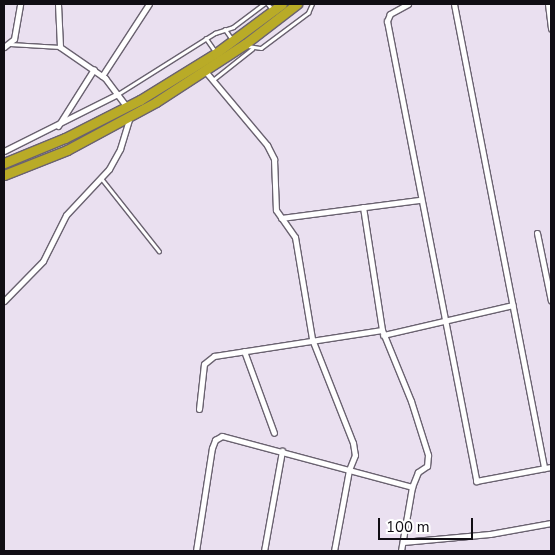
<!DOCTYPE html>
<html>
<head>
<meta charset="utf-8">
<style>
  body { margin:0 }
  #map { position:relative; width:555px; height:555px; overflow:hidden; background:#eae0f0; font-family:"Nunito Sans",sans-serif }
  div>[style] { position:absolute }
  .roads { filter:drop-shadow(1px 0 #6a6270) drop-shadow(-1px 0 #6a6270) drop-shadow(0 1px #6a6270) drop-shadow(0 -1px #6a6270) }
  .lane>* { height:2.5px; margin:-1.25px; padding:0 1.25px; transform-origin:1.25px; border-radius:1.25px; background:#fff }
  .street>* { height:5px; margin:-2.5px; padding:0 2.5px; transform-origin:2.5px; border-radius:2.5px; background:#fff }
  .highway>* { height:9px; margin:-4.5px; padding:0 4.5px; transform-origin:4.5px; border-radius:4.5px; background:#b9ab27 }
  span { translate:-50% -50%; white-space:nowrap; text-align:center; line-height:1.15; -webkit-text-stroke:4px #fff; paint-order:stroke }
  .frame { position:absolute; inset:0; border:5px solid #110e14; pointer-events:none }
  .scale { position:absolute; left:378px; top:518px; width:95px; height:22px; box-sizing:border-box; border:2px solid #110e14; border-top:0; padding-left:6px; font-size:15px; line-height:18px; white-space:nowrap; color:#110e14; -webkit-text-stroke:4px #fff; paint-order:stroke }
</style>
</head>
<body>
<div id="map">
  <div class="roads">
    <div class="lane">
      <div style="left:268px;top:4px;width:6px;rotate:51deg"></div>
      <div style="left:225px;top:29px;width:12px;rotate:55deg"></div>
      <div style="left:206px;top:38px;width:16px;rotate:55deg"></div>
      <div style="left:10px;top:44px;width:50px;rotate:3.4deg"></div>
      <div style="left:248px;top:46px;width:13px;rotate:9deg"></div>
      <div style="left:261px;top:48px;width:59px;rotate:-36.7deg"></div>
      <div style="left:308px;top:13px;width:10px;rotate:-66deg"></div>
      <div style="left:213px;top:80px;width:50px;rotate:-38.5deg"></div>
      <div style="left:118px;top:94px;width:115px;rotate:-32.2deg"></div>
      <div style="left:215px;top:33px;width:19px;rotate:-18deg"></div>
      <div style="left:233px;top:27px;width:39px;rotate:-37deg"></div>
      <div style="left:102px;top:179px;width:92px;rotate:51.6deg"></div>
    </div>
    <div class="street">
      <div style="left:58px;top:4px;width:43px;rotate:87.3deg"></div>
      <div style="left:60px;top:47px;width:55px;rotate:34.6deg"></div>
      <div style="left:105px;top:78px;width:36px;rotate:53deg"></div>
      <div style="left:408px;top:4px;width:21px;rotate:151deg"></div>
      <div style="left:390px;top:14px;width:8px;rotate:113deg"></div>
      <div style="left:387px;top:21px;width:469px;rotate:79deg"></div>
      <div style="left:476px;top:481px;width:76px;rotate:-10.6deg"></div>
      <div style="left:454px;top:4px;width:473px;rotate:79deg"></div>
      <div style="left:548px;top:4px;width:25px;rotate:83deg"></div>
      <div style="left:4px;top:47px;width:13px;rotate:-39deg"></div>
      <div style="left:14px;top:39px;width:36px;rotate:-80deg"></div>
      <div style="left:205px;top:71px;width:97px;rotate:50deg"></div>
      <div style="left:267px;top:145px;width:16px;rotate:63deg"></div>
      <div style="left:274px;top:159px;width:51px;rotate:87.8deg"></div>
      <div style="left:276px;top:210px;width:33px;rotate:55deg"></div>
      <div style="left:295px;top:237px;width:103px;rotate:80.5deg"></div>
      <div style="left:312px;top:339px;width:112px;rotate:68.5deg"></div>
      <div style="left:353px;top:443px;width:12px;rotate:81deg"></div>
      <div style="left:355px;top:455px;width:16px;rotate:112deg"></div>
      <div style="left:349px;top:470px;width:82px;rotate:100.5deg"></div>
      <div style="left:102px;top:76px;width:86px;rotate:-56.9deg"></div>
      <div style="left:58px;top:126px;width:67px;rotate:-57.7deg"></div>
      <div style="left:4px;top:151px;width:127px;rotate:-26.6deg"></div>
      <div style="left:363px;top:207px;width:124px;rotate:81.2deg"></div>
      <div style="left:382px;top:330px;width:77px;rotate:67.8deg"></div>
      <div style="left:411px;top:401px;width:57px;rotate:72.5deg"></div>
      <div style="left:428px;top:455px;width:11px;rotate:95deg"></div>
      <div style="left:427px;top:466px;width:11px;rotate:146deg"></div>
      <div style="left:418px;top:472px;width:16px;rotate:112deg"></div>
      <div style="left:281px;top:218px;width:139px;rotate:-7.4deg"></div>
      <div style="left:537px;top:233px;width:69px;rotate:78.4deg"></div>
      <div style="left:4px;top:301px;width:56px;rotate:-45.7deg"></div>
      <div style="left:43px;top:261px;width:51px;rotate:-63.4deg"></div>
      <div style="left:66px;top:215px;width:63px;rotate:-46.9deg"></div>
      <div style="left:109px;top:169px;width:23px;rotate:-61deg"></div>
      <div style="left:120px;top:149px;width:34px;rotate:-73deg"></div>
      <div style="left:383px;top:335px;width:133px;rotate:-13deg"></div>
      <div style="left:244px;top:351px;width:87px;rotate:69.9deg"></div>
      <div style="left:199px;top:409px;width:45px;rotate:-83.7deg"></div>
      <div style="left:204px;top:364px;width:13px;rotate:-39deg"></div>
      <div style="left:214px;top:356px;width:170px;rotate:-8.8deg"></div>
      <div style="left:403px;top:542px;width:87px;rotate:-5.3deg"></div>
      <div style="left:490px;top:534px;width:62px;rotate:-10.2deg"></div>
      <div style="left:196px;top:551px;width:104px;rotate:-81.2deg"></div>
      <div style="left:212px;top:448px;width:9px;rotate:-69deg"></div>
      <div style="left:215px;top:440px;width:8px;rotate:-30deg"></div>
      <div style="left:222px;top:436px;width:197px;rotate:15deg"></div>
      <div style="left:412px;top:487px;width:65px;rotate:99.8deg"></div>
      <div style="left:264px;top:551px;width:102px;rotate:-79.8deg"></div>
    </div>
    <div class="highway">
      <div style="left:4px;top:163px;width:66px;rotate:-22.3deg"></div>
      <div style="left:65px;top:138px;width:84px;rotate:-26.9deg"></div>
      <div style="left:140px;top:100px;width:89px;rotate:-31.7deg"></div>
      <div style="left:216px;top:53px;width:82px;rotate:-36.6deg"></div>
      <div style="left:4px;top:175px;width:68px;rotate:-21.6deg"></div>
      <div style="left:67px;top:150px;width:101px;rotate:-28.3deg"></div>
      <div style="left:156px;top:102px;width:106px;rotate:-33.1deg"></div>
      <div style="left:245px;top:44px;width:66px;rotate:-37.6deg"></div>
    </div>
  </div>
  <div class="frame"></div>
  <div class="scale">100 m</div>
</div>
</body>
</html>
